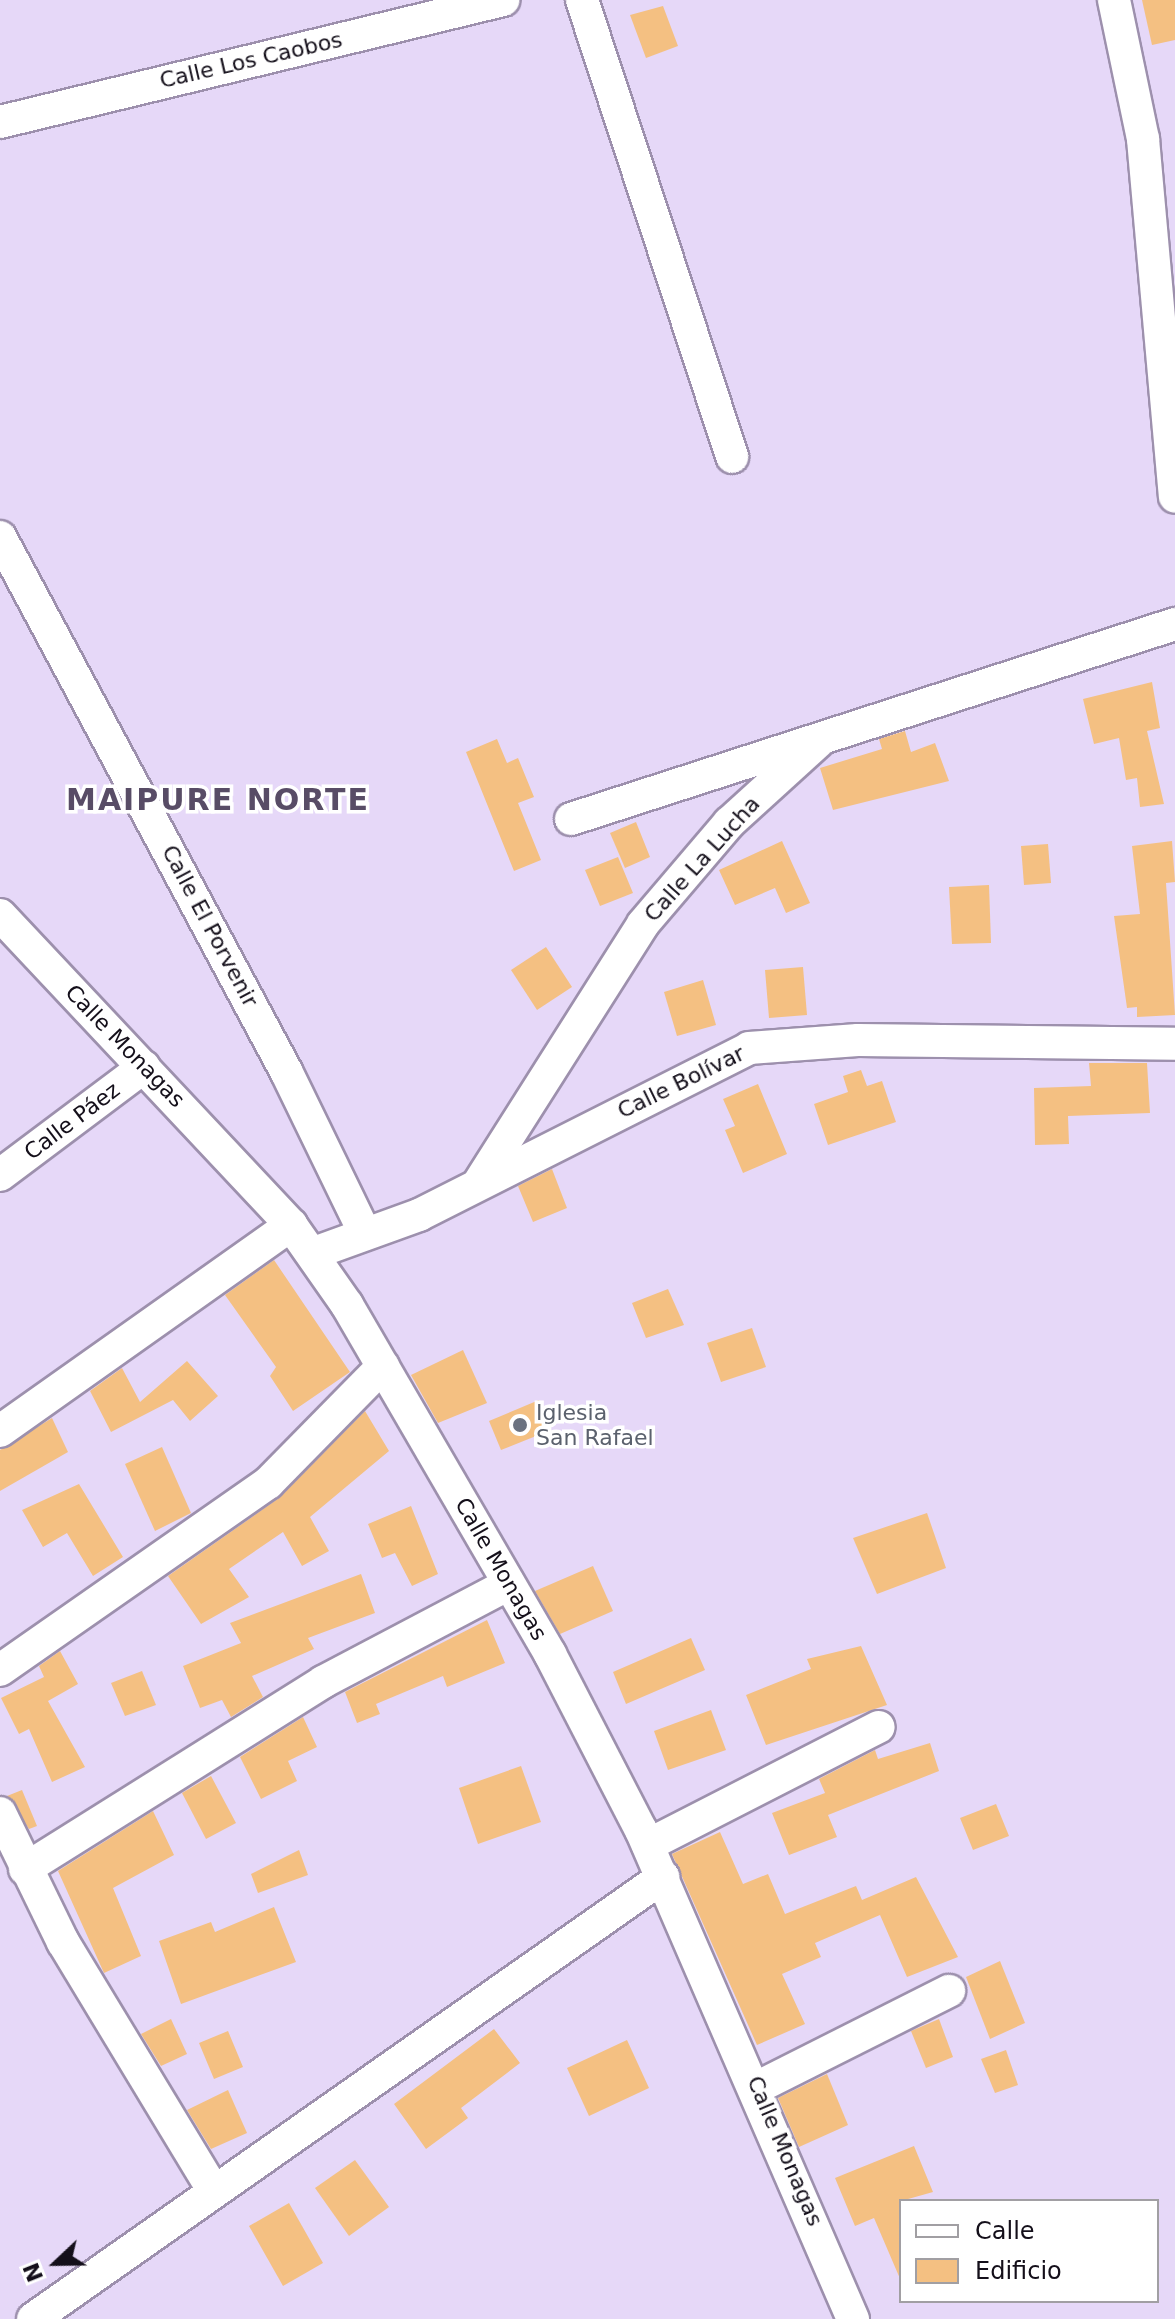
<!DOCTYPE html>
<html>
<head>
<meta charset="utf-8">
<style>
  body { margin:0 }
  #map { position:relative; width:1175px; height:2319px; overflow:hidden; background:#e6d8f8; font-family:"DejaVu Sans",sans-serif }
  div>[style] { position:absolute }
  .building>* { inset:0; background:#f4c082 }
  .roads { filter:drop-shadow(2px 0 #9d90ad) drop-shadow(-2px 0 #9d90ad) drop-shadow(0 2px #9d90ad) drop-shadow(0 -2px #9d90ad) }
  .minor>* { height:32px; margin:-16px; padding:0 16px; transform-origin:16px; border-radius:16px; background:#fff }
  .dots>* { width:22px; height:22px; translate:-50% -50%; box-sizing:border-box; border:4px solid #fff; border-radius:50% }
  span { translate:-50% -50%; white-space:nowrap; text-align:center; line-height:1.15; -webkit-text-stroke:7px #fff; paint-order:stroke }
  .street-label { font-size:22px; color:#140f1a }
  .worship-label { font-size:22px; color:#5b616d }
  .left { translate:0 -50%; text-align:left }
  .district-label { font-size:30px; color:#584c66; font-weight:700; letter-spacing:2px }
  .legend { position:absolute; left:899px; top:2199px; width:260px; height:104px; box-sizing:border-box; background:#fff; border:2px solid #a19fa3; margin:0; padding:10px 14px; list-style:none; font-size:24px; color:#140f1a }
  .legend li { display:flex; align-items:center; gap:16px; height:40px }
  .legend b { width:40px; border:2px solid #a19fa3 }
  .north { position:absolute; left:16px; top:2223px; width:80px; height:80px; -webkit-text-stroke:6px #fff; paint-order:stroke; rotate:248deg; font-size:22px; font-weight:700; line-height:32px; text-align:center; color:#140f1a }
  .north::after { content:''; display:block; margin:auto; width:28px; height:36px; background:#140f1a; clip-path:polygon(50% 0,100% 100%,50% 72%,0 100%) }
</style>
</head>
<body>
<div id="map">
  <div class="building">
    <div style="clip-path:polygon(1142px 0,1175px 0,1175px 40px,1152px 45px)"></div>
    <div style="clip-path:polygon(663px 6px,678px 46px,646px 58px,630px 15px)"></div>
    <div style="clip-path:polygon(1152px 682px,1160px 728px,1147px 731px,1164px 804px,1140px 807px,1137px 778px,1126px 780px,1119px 738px,1094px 744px,1083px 699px)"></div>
    <div style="clip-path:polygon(905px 731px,911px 752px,935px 743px,949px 781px,833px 810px,820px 768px,882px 749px,879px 739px)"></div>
    <div style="clip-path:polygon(497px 739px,507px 763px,518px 758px,534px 797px,518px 803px,541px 860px,514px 871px,466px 752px)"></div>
    <div style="clip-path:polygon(636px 822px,650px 857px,625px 868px,610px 833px)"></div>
    <div style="clip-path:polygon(782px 841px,810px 903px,786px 913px,775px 888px,735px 905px,719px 870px)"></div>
    <div style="clip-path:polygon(1172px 841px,1175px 882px,1166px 883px,1175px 1015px,1137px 1017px,1137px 1007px,1127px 1008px,1114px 916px,1140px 914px,1132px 846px)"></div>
    <div style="clip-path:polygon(1048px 844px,1051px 883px,1024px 885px,1021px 846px)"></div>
    <div style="clip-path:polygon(618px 857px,633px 893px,600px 906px,585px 870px)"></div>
    <div style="clip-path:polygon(989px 885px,991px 943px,952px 944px,949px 887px)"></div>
    <div style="clip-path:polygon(546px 947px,572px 987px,537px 1010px,511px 970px)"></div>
    <div style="clip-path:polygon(803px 967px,807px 1015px,769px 1018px,765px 970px)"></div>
    <div style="clip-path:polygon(703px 980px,716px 1025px,677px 1036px,664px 992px)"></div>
    <div style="clip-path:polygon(1089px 1063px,1147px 1063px,1150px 1113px,1068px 1116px,1069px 1144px,1035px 1145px,1034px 1088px,1091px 1086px)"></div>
    <div style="clip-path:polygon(861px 1070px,867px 1086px,882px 1081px,896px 1122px,828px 1145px,814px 1104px,848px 1092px,843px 1076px)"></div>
    <div style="clip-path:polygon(758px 1084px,787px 1154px,743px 1173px,725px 1130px,735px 1126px,723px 1099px)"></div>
    <div style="clip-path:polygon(552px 1169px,567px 1208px,533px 1222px,518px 1186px)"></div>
    <div style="clip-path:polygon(274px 1260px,350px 1372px,293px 1411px,270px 1376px,276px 1367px,225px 1295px)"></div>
    <div style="clip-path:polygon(668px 1289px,684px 1325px,646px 1338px,632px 1303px)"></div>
    <div style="clip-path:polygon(752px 1328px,766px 1367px,721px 1382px,707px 1343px)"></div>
    <div style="clip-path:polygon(463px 1350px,487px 1403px,438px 1423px,411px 1375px)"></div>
    <div style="clip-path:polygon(187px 1361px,218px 1396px,190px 1421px,173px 1400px,111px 1432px,90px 1391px,122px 1368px,140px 1402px)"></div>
    <div style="clip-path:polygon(539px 1400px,551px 1430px,501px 1450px,489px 1421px)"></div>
    <div style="clip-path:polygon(365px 1411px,389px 1451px,310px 1517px,329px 1551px,302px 1566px,283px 1532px,229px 1569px,249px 1597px,201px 1624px,168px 1576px,279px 1498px)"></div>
    <div style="clip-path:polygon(52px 1418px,68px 1452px,0 1491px,0 1450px)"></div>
    <div style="clip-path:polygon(162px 1447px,191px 1513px,155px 1531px,125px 1464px)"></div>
    <div style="clip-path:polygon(79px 1484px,123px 1557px,93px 1576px,67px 1533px,43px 1547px,22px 1510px)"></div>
    <div style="clip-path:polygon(411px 1506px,438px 1574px,412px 1586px,395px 1553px,382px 1558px,368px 1524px)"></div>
    <div style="clip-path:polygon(927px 1513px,946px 1568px,877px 1594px,853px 1538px)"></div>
    <div style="clip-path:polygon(593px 1566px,613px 1611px,560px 1634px,535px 1591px)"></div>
    <div style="clip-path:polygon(361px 1574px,375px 1613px,308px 1638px,314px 1649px,252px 1676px,263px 1697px,231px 1717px,222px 1700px,200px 1708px,183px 1666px,241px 1643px,230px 1623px)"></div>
    <div style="clip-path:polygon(487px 1620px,505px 1663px,447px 1687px,443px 1676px,376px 1704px,380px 1714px,357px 1723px,345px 1692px)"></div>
    <div style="clip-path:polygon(691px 1638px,705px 1670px,626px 1704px,613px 1672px)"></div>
    <div style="clip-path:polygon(861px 1646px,887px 1705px,766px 1745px,746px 1695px,811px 1669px,807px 1659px)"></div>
    <div style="clip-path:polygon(60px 1651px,78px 1684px,48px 1701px,85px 1767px,52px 1782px,29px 1729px,19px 1734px,1px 1698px,44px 1677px,39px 1666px)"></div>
    <div style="clip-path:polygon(142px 1671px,156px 1705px,125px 1716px,111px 1683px)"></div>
    <div style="clip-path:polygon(711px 1710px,726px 1750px,668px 1770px,654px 1731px)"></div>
    <div style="clip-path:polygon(303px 1717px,317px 1747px,288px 1761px,297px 1781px,261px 1799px,240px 1757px)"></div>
    <div style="clip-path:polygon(930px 1743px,939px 1771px,828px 1815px,837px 1837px,789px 1855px,772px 1813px,825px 1793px,819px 1779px,875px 1750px,878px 1759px)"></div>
    <div style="clip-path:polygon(521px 1766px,541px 1822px,478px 1844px,459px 1788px)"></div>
    <div style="clip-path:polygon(211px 1776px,236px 1823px,206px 1839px,182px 1793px)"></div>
    <div style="clip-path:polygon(22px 1790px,37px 1826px,29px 1829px,7px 1796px)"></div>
    <div style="clip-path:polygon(996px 1804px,1009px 1836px,973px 1850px,960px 1818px)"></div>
    <div style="clip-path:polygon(153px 1811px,174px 1855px,113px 1888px,141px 1956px,104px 1973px,58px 1871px)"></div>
    <div style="clip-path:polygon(720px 1832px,743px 1884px,768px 1874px,785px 1914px,856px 1886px,862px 1900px,916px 1877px,958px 1957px,907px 1977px,880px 1915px,815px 1943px,821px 1957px,782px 1974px,805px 2024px,757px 2045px,672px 1854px)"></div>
    <div style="clip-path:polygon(299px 1850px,308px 1875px,258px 1893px,251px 1874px)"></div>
    <div style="clip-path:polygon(274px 1907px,296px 1962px,181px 2004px,159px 1941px,211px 1922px,215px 1932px)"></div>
    <div style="clip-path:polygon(1000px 1961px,1025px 2023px,990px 2039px,966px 1977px)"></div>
    <div style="clip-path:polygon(171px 2019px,187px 2054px,161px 2066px,141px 2034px)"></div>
    <div style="clip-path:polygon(939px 2019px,953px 2057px,926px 2068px,911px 2031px)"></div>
    <div style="clip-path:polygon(494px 2029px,520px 2063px,461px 2108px,468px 2118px,426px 2149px,394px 2104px)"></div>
    <div style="clip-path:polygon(228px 2031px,243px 2067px,214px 2079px,199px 2043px)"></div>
    <div style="clip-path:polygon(627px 2040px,649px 2088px,589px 2116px,567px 2068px)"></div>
    <div style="clip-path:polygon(1006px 2050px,1018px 2085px,995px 2093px,981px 2059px)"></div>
    <div style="clip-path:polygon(827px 2074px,848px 2125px,799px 2147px,778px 2098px)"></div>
    <div style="clip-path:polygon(228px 2090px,247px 2133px,211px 2149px,187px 2110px)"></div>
    <div style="clip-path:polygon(914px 2146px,933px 2192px,901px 2201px,901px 2281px,874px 2218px,855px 2226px,835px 2178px)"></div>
    <div style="clip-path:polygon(355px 2160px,389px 2207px,349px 2236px,315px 2188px)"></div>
    <div style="clip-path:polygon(289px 2203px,323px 2263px,283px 2286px,249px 2226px)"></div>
  </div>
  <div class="roads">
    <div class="minor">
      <div style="left:582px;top:0;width:481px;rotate:71.8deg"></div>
      <div style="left:1114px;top:0;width:142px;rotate:78.2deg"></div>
      <div style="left:1143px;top:139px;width:359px;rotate:84.9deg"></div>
      <div style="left:0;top:122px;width:518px;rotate:-13.63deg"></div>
      <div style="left:0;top:537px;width:606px;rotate:61.83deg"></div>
      <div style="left:286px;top:1071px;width:181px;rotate:64.1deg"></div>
      <div style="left:571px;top:819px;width:635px;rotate:-17.89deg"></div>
      <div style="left:0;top:915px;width:425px;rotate:46.8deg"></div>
      <div style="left:291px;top:1225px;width:98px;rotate:55deg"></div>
      <div style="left:347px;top:1305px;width:404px;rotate:59.8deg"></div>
      <div style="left:550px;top:1654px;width:198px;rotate:62.7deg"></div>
      <div style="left:641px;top:1830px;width:533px;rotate:66.56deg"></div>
      <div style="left:0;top:1175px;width:180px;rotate:-36.9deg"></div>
      <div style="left:480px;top:1181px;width:304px;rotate:-57.6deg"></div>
      <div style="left:643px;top:924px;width:133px;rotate:-49.6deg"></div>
      <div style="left:729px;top:823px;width:120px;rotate:-42.3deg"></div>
      <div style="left:314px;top:1253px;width:112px;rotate:-19.9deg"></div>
      <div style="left:419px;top:1215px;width:370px;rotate:-26.8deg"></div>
      <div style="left:749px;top:1048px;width:109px;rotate:-4.2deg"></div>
      <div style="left:858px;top:1040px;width:317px;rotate:0.7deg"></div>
      <div style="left:0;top:1431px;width:357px;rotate:-35.3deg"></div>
      <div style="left:0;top:1670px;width:327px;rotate:-34.9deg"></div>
      <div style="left:268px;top:1483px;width:164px;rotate:-45.5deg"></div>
      <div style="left:0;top:1813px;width:144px;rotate:64deg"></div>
      <div style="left:63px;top:1942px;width:291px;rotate:58.8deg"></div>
      <div style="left:648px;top:1845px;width:259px;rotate:-27.1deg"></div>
      <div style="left:25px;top:1869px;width:352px;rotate:-32.1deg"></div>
      <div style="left:323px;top:1682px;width:210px;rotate:-27.8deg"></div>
      <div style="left:758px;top:2087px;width:214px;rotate:-26.7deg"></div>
      <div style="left:33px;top:2319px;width:770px;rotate:-35.05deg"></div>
    </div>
  </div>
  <div class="dots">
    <div style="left:520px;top:1425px;background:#6b7280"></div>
  </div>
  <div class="street-label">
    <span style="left:251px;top:60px;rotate:-13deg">Calle Los Caobos</span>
    <span style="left:702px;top:859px;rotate:-48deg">Calle La Lucha</span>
    <span style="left:210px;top:926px;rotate:62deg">Calle El Porvenir</span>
    <span style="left:125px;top:1046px;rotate:46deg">Calle Monagas</span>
    <span style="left:681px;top:1082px;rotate:-26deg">Calle Bolívar</span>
    <span style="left:72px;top:1121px;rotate:-37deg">Calle Páez</span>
    <span style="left:501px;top:1569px;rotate:60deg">Calle Monagas</span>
    <span style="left:785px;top:2151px;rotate:67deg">Calle Monagas</span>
  </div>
  <div class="worship-label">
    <span class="left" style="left:536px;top:1425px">Iglesia<br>San Rafael</span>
  </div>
  <div class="district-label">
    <span style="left:218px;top:800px">MAIPURE NORTE</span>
  </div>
  <ul class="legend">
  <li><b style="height:10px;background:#fff"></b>Calle</li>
  <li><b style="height:22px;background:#f4c082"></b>Edificio</li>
  </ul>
  <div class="north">N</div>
</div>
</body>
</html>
